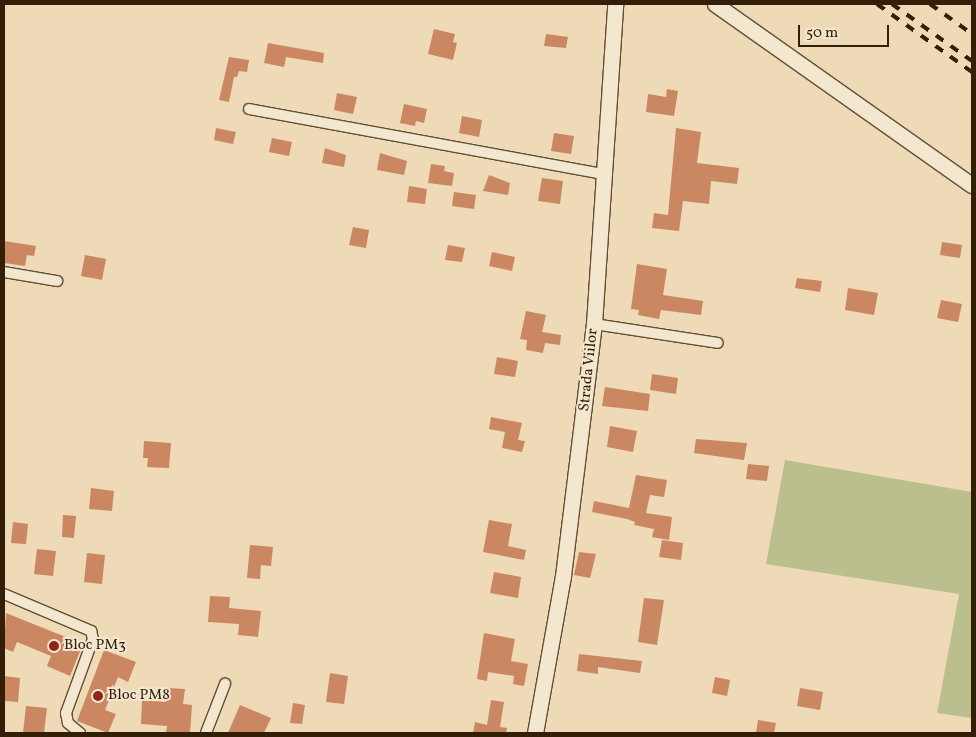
<!DOCTYPE html>
<html>
<head>
<meta charset="utf-8">
<style>
  body { margin:0 }
  #map { position:relative; width:976px; height:737px; overflow:hidden; background:#eedab7; font-family:Vollkorn,serif }
  div>[style] { position:absolute }
  .green>* { inset:0; background:#bbbf8d }
  .building>* { inset:0; background:#ca8762 }
  .roads { filter:drop-shadow(1px 0 #624e33) drop-shadow(-1px 0 #624e33) drop-shadow(0 1px #624e33) drop-shadow(0 -1px #624e33) }
  .street>* { height:10px; margin:-5px; padding:0 5px; transform-origin:5px; border-radius:5px; background:#f4e7d0 }
  .secondary>* { height:15px; margin:-7.5px; padding:0 7.5px; transform-origin:7.5px; border-radius:7.5px; background:#f4e7d0 }
  .rail>* { height:4px; margin-top:-2px; transform-origin:0; background:repeating-linear-gradient(90deg,#331f07 0 9px,transparent 0 18px) }
  .dots>* { width:14px; height:14px; translate:-50% -50%; box-sizing:border-box; border:2px solid #f4e7d0; border-radius:50% }
  span { translate:-50% -50%; white-space:nowrap; text-align:center; line-height:1.15; -webkit-text-stroke:4px #f4e7d0; paint-order:stroke }
  .street-label { font-size:15px; color:#331f07 }
  .poi-label { font-size:15px; color:#331f07 }
  .left { translate:0 -50%; text-align:left }
  .frame { position:absolute; inset:0; border:5px solid #331f07; pointer-events:none }
  .scale { position:absolute; left:798px; top:25px; width:91px; height:22px; box-sizing:border-box; border:2px solid #331f07; border-top:0; padding-left:6px; font-size:15px; line-height:18px; white-space:nowrap; color:#331f07; -webkit-text-stroke:4px #f4e7d0; paint-order:stroke }
</style>
</head>
<body>
<div id="map">
  <div class="green">
    <div style="clip-path:polygon(785px 460px,972px 492px,972px 718px,937px 713px,959px 594px,766px 564px)"></div>
  </div>
  <div class="building">
    <div style="clip-path:polygon(434px 29px,455px 34px,453px 42px,457px 43px,453px 60px,428px 54px)"></div>
    <div style="clip-path:polygon(546px 34px,568px 37px,566px 48px,544px 46px)"></div>
    <div style="clip-path:polygon(268px 43px,324px 53px,323px 63px,286px 57px,284px 67px,264px 63px)"></div>
    <div style="clip-path:polygon(229px 57px,249px 60px,247px 72px,239px 71px,237px 77px,234px 77px,229px 102px,219px 100px)"></div>
    <div style="clip-path:polygon(667px 89px,678px 91px,674px 116px,646px 112px,648px 94px,666px 97px)"></div>
    <div style="clip-path:polygon(337px 93px,357px 97px,353px 114px,334px 110px)"></div>
    <div style="clip-path:polygon(404px 104px,427px 109px,424px 123px,416px 121px,415px 126px,400px 123px)"></div>
    <div style="clip-path:polygon(462px 116px,482px 120px,479px 137px,459px 133px)"></div>
    <div style="clip-path:polygon(216px 128px,236px 132px,233px 144px,214px 140px)"></div>
    <div style="clip-path:polygon(676px 128px,701px 132px,697px 163px,739px 168px,737px 184px,711px 181px,709px 204px,683px 201px,679px 231px,652px 228px,654px 213px,668px 215px)"></div>
    <div style="clip-path:polygon(554px 133px,574px 136px,571px 154px,551px 151px)"></div>
    <div style="clip-path:polygon(272px 138px,292px 142px,289px 156px,269px 152px)"></div>
    <div style="clip-path:polygon(325px 148px,346px 155px,344px 167px,322px 163px)"></div>
    <div style="clip-path:polygon(380px 153px,407px 161px,404px 175px,377px 170px)"></div>
    <div style="clip-path:polygon(431px 164px,445px 166px,444px 171px,454px 173px,452px 186px,428px 183px)"></div>
    <div style="clip-path:polygon(489px 175px,510px 183px,508px 195px,483px 191px)"></div>
    <div style="clip-path:polygon(542px 178px,563px 181px,560px 204px,538px 201px)"></div>
    <div style="clip-path:polygon(409px 186px,427px 189px,425px 204px,407px 202px)"></div>
    <div style="clip-path:polygon(454px 192px,476px 195px,474px 209px,452px 206px)"></div>
    <div style="clip-path:polygon(353px 227px,369px 230px,366px 248px,349px 245px)"></div>
    <div style="clip-path:polygon(4px 241px,36px 246px,34px 256px,27px 255px,25px 266px,4px 263px)"></div>
    <div style="clip-path:polygon(942px 242px,962px 245px,960px 258px,940px 255px)"></div>
    <div style="clip-path:polygon(448px 245px,465px 248px,462px 262px,445px 260px)"></div>
    <div style="clip-path:polygon(492px 252px,515px 257px,512px 271px,489px 266px)"></div>
    <div style="clip-path:polygon(85px 255px,106px 259px,102px 280px,81px 276px)"></div>
    <div style="clip-path:polygon(637px 264px,667px 269px,663px 295px,703px 301px,701px 315px,661px 310px,659px 319px,638px 315px,639px 310px,631px 309px)"></div>
    <div style="clip-path:polygon(797px 278px,822px 281px,820px 292px,795px 288px)"></div>
    <div style="clip-path:polygon(848px 288px,878px 293px,874px 315px,845px 310px)"></div>
    <div style="clip-path:polygon(941px 300px,962px 304px,958px 322px,937px 318px)"></div>
    <div style="clip-path:polygon(526px 311px,546px 315px,542px 332px,561px 335px,560px 345px,545px 343px,543px 353px,526px 350px,527px 340px,520px 339px)"></div>
    <div style="clip-path:polygon(497px 357px,518px 361px,515px 377px,494px 374px)"></div>
    <div style="clip-path:polygon(652px 374px,678px 378px,676px 394px,650px 390px)"></div>
    <div style="clip-path:polygon(605px 387px,650px 394px,648px 411px,602px 406px)"></div>
    <div style="clip-path:polygon(491px 417px,522px 423px,518px 440px,525px 441px,522px 452px,502px 448px,505px 432px,489px 429px)"></div>
    <div style="clip-path:polygon(610px 426px,637px 431px,633px 452px,607px 447px)"></div>
    <div style="clip-path:polygon(696px 439px,747px 443px,744px 460px,694px 453px)"></div>
    <div style="clip-path:polygon(144px 441px,171px 443px,169px 468px,147px 467px,148px 458px,143px 458px)"></div>
    <div style="clip-path:polygon(748px 464px,769px 466px,767px 481px,746px 479px)"></div>
    <div style="clip-path:polygon(636px 475px,667px 480px,664px 497px,650px 495px,646px 513px,672px 517px,669px 540px,652px 537px,654px 529px,634px 525px,635px 522px,627px 519px,592px 512px,594px 501px,629px 508px)"></div>
    <div style="clip-path:polygon(91px 488px,114px 491px,112px 511px,89px 509px)"></div>
    <div style="clip-path:polygon(63px 515px,76px 516px,74px 538px,62px 537px)"></div>
    <div style="clip-path:polygon(489px 520px,512px 524px,508px 546px,526px 550px,524px 560px,483px 552px)"></div>
    <div style="clip-path:polygon(13px 522px,28px 524px,26px 544px,11px 543px)"></div>
    <div style="clip-path:polygon(662px 540px,683px 543px,681px 560px,659px 557px)"></div>
    <div style="clip-path:polygon(250px 545px,273px 547px,271px 566px,261px 565px,260px 579px,247px 578px)"></div>
    <div style="clip-path:polygon(37px 549px,56px 551px,53px 576px,34px 574px)"></div>
    <div style="clip-path:polygon(579px 552px,596px 554px,590px 578px,574px 575px)"></div>
    <div style="clip-path:polygon(87px 553px,105px 555px,102px 584px,84px 582px)"></div>
    <div style="clip-path:polygon(494px 572px,521px 577px,518px 598px,490px 593px)"></div>
    <div style="clip-path:polygon(210px 596px,230px 597px,229px 608px,261px 611px,258px 637px,238px 635px,239px 624px,208px 622px)"></div>
    <div style="clip-path:polygon(644px 598px,664px 600px,657px 645px,638px 642px)"></div>
    <div style="clip-path:polygon(6px 613px,83px 644px,70px 676px,47px 666px,51px 656px,17px 642px,13px 652px,4px 648px)"></div>
    <div style="clip-path:polygon(484px 633px,515px 639px,511px 661px,528px 664px,524px 686px,513px 684px,514px 676px,488px 672px,487px 681px,477px 679px)"></div>
    <div style="clip-path:polygon(104px 650px,136px 662px,128px 682px,118px 677px,105px 710px,116px 714px,108px 733px,77px 721px)"></div>
    <div style="clip-path:polygon(579px 654px,642px 661px,640px 673px,598px 667px,598px 674px,577px 671px)"></div>
    <div style="clip-path:polygon(330px 673px,348px 676px,344px 704px,326px 702px)"></div>
    <div style="clip-path:polygon(4px 676px,20px 678px,18px 702px,4px 701px)"></div>
    <div style="clip-path:polygon(715px 677px,730px 680px,727px 696px,712px 693px)"></div>
    <div style="clip-path:polygon(167px 688px,185px 689px,183px 704px,192px 705px,190px 733px,166px 733px,167px 726px,141px 724px,142px 700px,166px 702px)"></div>
    <div style="clip-path:polygon(800px 688px,823px 692px,820px 710px,797px 706px)"></div>
    <div style="clip-path:polygon(491px 700px,504px 702px,500px 727px,507px 728px,506px 733px,473px 733px,475px 722px,487px 725px)"></div>
    <div style="clip-path:polygon(293px 703px,305px 705px,302px 724px,290px 723px)"></div>
    <div style="clip-path:polygon(240px 705px,271px 718px,264px 733px,228px 733px)"></div>
    <div style="clip-path:polygon(26px 706px,47px 708px,44px 733px,23px 733px)"></div>
    <div style="clip-path:polygon(758px 720px,776px 723px,774px 733px,756px 733px)"></div>
  </div>
  <div class="roads">
    <div class="street">
      <div style="left:249px;top:109px;width:361px;rotate:10.4deg"></div>
      <div style="left:4px;top:272px;width:54px;rotate:9.6deg"></div>
      <div style="left:594px;top:324px;width:125px;rotate:8.7deg"></div>
      <div style="left:4px;top:594px;width:95px;rotate:23deg"></div>
      <div style="left:91px;top:631px;width:8px;rotate:76deg"></div>
      <div style="left:93px;top:639px;width:79px;rotate:110deg"></div>
      <div style="left:66px;top:713px;width:10px;rotate:79deg"></div>
      <div style="left:68px;top:723px;width:16px;rotate:40deg"></div>
      <div style="left:206px;top:733px;width:53px;rotate:-68.8deg"></div>
    </div>
    <div class="secondary">
      <div style="left:715px;top:4px;width:314px;rotate:35.2deg"></div>
      <div style="left:535px;top:733px;width:159px;rotate:-79.9deg"></div>
      <div style="left:563px;top:576px;width:254px;rotate:-83deg"></div>
      <div style="left:594px;top:324px;width:321px;rotate:-86.2deg"></div>
    </div>
  </div>
  <div class="rail">
    <div style="left:877px;top:4px;width:117px;rotate:35.6deg"></div>
    <div style="left:892px;top:4px;width:98px;rotate:35.5deg"></div>
    <div style="left:930px;top:4px;width:52px;rotate:35.5deg"></div>
  </div>
  <div class="dots">
    <div style="left:54px;top:646px;background:#8f2418"></div>
    <div style="left:98px;top:696px;background:#8f2418"></div>
  </div>
  <div class="street-label">
    <span style="left:589px;top:370px;rotate:-84deg">Strada Viilor</span>
  </div>
  <div class="poi-label">
    <span class="left" style="left:64px;top:646px">Bloc PM3</span>
    <span class="left" style="left:108px;top:696px">Bloc PM8</span>
  </div>
  <div class="frame"></div>
  <div class="scale">50 m</div>
</div>
</body>
</html>
